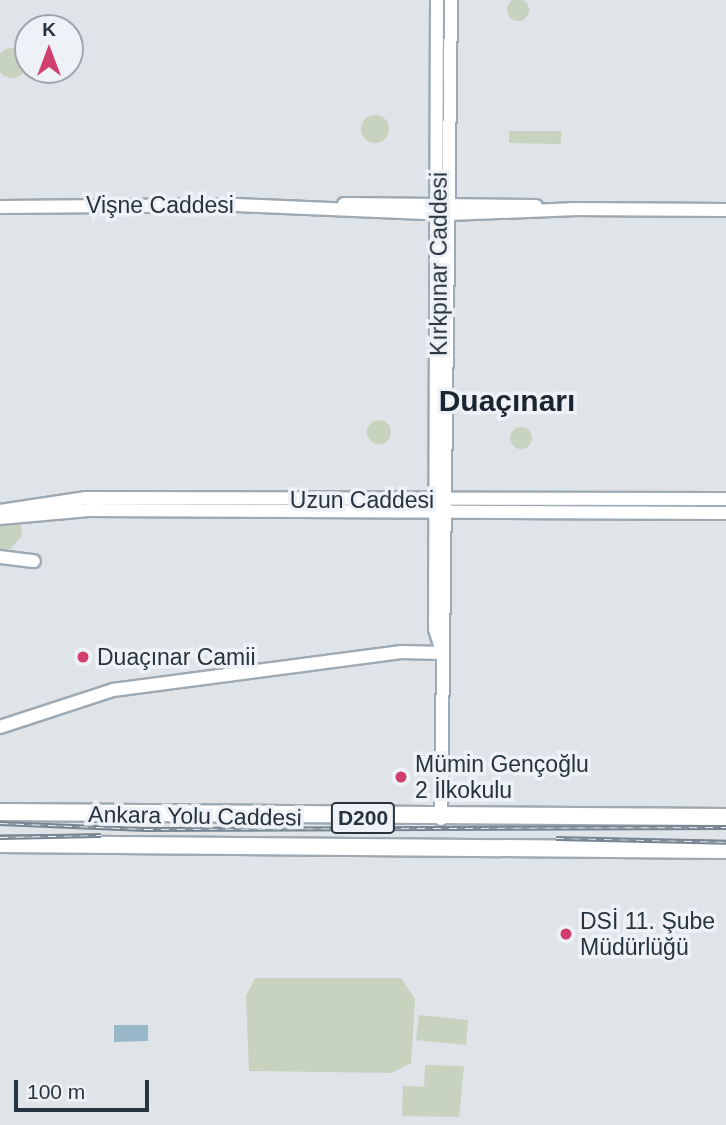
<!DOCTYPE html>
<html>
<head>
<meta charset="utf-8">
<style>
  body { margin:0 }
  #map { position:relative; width:726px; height:1125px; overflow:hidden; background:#dee4e8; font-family:Helvetica,sans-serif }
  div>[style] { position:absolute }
  .green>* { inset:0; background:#c7d2bf }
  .round { border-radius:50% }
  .water>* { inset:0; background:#98b8c9 }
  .roads { filter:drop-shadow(2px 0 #9daab4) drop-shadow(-2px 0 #9daab4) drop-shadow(0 2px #9daab4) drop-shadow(0 -2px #9daab4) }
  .major>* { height:12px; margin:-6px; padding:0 6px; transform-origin:6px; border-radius:6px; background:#fff }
  .highway>* { height:16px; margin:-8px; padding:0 8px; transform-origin:8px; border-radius:8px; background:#fff }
  .rail>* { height:5px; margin-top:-2.5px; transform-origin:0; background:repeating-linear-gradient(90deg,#eef2f6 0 8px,#778692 0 16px); box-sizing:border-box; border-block:2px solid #778692 }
  .dots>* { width:19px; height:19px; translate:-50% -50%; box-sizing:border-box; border:4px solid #eef2f6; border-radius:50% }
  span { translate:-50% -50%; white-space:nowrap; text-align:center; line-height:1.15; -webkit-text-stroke:7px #eef2f6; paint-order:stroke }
  .shield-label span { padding:2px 5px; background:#eef2f6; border:2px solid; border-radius:5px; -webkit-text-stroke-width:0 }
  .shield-label { font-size:21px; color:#27343f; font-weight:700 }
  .street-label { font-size:23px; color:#27343f }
  .poi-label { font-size:23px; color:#27343f }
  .left { translate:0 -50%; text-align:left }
  .district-label { font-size:30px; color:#192530; font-weight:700 }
  .north { position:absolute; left:14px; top:14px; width:70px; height:70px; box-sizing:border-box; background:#eef2f6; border:2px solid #9ea6ad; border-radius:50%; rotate:0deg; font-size:19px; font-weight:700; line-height:28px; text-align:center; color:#27343f }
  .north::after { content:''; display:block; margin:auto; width:24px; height:32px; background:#d13f6e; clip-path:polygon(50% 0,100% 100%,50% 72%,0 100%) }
  .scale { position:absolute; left:14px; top:1080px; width:135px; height:32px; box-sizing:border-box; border:4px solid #27343f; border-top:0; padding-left:9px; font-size:21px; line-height:24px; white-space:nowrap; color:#27343f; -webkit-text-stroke:5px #eef2f6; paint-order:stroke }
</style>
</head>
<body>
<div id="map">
  <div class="green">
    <div class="round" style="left:507px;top:-1px;width:22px;height:22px"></div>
    <div class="round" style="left:-3px;top:48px;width:30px;height:30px"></div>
    <div class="round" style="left:361px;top:115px;width:28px;height:28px"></div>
    <div style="clip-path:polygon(509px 131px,561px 131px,561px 144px,509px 143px)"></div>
    <div class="round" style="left:367px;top:420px;width:24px;height:24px"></div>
    <div class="round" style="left:510px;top:427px;width:22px;height:22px"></div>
    <div style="clip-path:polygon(20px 522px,22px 536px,10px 549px,0 549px,0 525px)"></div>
    <div style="clip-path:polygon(255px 978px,401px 978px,415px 999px,411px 1063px,392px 1073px,249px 1071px,246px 996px)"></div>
    <div style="clip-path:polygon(419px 1015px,468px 1020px,466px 1045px,416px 1040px)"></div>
    <div style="clip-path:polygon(425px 1065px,464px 1066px,459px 1117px,402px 1116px,403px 1086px,430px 1087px,424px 1086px)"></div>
  </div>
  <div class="water">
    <div style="clip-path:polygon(114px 1025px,148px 1025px,148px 1041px,114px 1042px)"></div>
  </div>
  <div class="roads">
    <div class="major">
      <div style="left:437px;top:0;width:629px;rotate:90.18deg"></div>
      <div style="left:435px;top:629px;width:21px;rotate:73deg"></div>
      <div style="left:344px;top:204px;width:192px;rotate:0.6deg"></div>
      <div style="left:0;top:207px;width:236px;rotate:-0.5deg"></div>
      <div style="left:236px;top:205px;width:213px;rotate:2.4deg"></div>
      <div style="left:449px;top:214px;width:129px;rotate:-2.2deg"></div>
      <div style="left:571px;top:209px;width:155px;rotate:0.4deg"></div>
      <div style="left:0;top:511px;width:87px;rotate:-8.6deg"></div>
      <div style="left:86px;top:498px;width:640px;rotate:0.09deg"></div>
      <div style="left:0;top:518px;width:89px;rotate:-5.1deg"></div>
      <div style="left:89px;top:510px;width:637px;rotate:0.27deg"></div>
      <div style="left:0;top:557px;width:34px;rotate:7deg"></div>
      <div style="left:0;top:727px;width:119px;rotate:-18.1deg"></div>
      <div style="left:113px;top:690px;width:291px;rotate:-7.5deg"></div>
      <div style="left:402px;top:652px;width:40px;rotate:1.4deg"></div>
      <div style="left:441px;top:819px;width:819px;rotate:-89.3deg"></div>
    </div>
    <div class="highway">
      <div style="left:0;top:812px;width:726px;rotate:0.39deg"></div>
      <div style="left:0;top:844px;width:726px;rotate:0.47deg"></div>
    </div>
  </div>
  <div class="rail">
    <div style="left:0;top:823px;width:145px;rotate:2.4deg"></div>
    <div style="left:145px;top:829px;width:581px;rotate:-0.2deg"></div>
    <div style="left:0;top:837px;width:101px;rotate:-1.1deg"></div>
    <div style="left:556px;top:838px;width:170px;rotate:1.3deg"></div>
  </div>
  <div class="dots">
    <div style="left:83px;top:657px;background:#d13f6e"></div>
    <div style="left:401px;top:777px;background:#d13f6e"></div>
    <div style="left:566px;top:934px;background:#d13f6e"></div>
  </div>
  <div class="shield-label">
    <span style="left:363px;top:818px">D200</span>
  </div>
  <div class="street-label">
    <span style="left:160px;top:205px">Vişne Caddesi</span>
    <span style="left:439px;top:264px;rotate:-90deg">Kırkpınar Caddesi</span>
    <span style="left:362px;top:500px">Uzun Caddesi</span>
    <span style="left:195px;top:816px;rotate:1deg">Ankara Yolu Caddesi</span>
  </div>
  <div class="poi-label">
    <span class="left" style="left:97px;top:657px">Duaçınar Camii</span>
    <span class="left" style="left:415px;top:777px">Mümin Gençoğlu<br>2 İlkokulu</span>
    <span class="left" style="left:580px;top:934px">DSİ 11. Şube<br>Müdürlüğü</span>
  </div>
  <div class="district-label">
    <span style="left:507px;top:401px">Duaçınarı</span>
  </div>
  <div class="north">K</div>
  <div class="scale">100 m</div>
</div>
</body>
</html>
